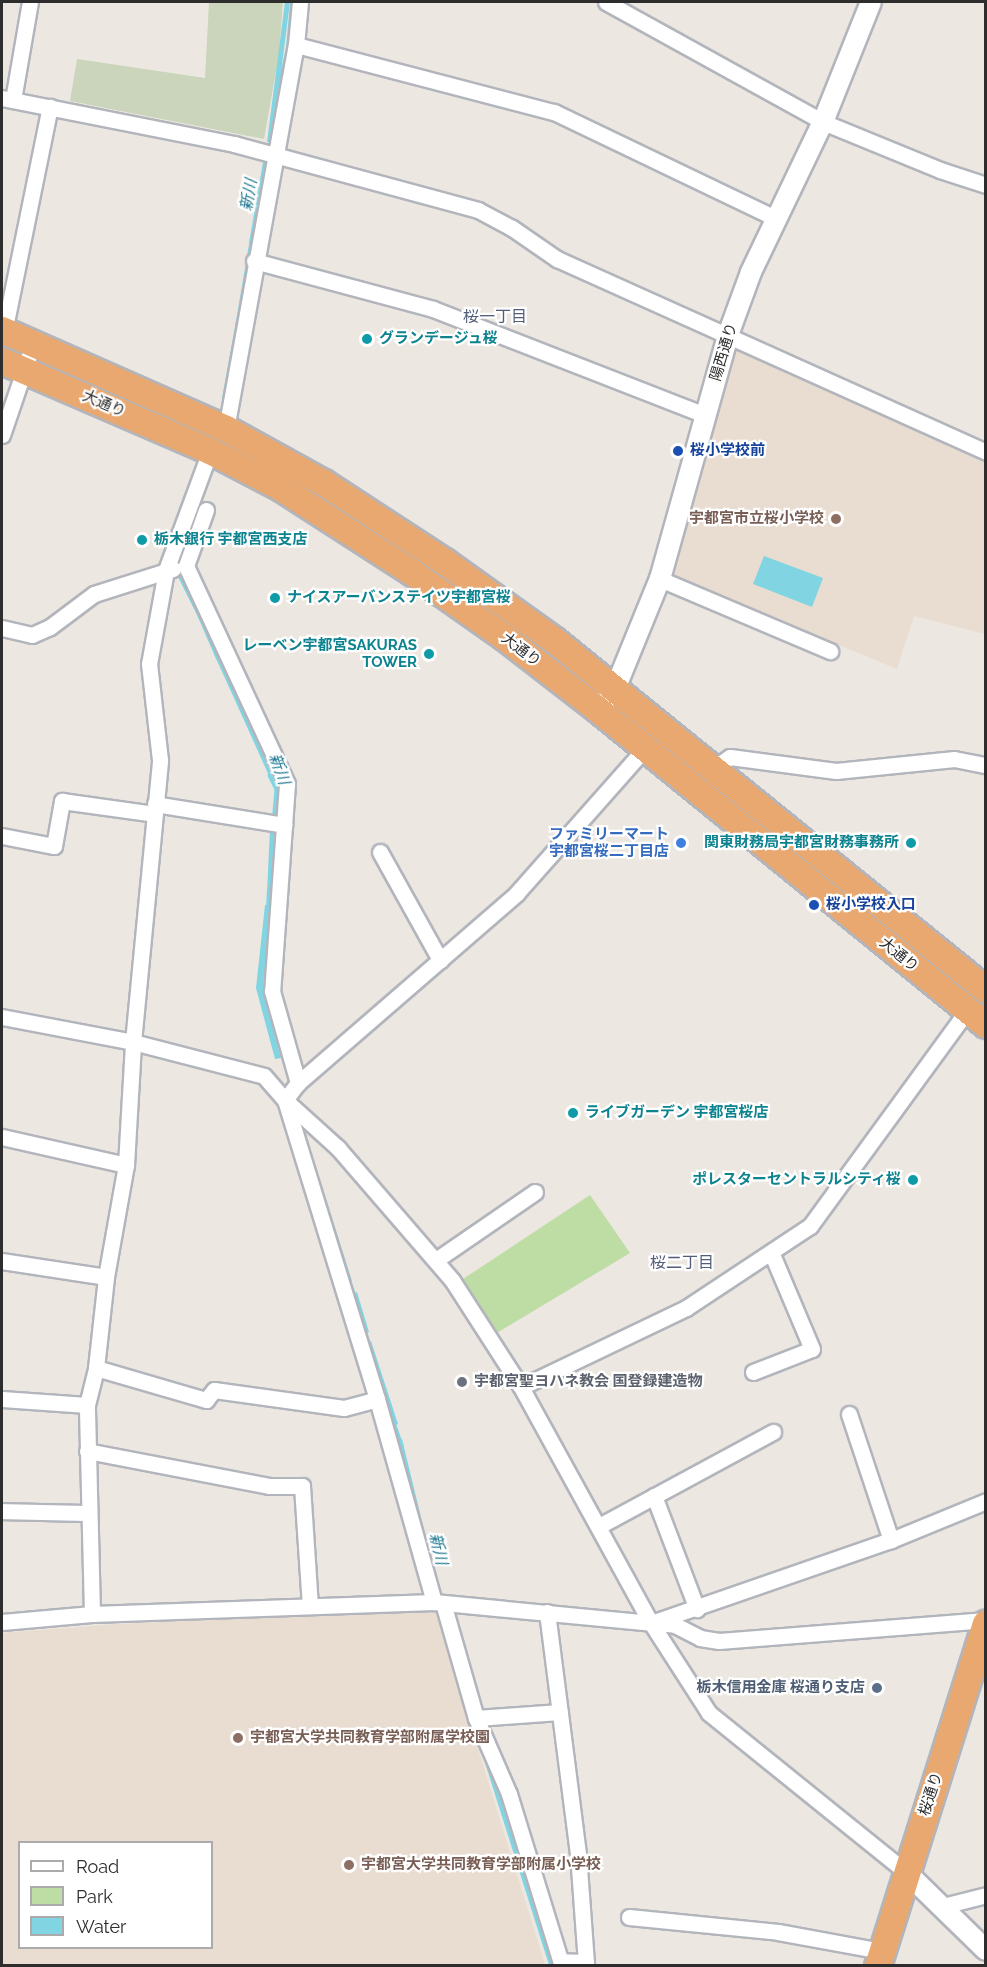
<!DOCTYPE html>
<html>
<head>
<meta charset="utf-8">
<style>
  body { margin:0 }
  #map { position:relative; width:987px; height:1967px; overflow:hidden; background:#ede7e1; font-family:Raleway,"Noto Sans JP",sans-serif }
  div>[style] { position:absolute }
  .education>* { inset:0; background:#e8ddd0 }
  .green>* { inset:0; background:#bedda5 }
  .cemetery>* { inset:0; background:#cad5bb }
  .water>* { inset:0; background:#81d4e2 }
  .stream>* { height:4.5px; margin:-2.25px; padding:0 2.25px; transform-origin:2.25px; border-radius:2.25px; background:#81d4e2 }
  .roads { filter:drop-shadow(2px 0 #b2b5bc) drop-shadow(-2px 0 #b2b5bc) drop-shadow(0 2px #b2b5bc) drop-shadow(0 -2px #b2b5bc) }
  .minor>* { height:15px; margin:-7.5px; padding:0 7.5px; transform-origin:7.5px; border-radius:7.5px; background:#fff }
  .tertiary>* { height:20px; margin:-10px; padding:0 10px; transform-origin:10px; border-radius:10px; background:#fff }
  .trunk>* { height:26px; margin:-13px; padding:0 13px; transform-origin:13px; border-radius:13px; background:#e8a86f }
  .dots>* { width:16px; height:16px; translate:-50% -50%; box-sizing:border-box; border:3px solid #fff; border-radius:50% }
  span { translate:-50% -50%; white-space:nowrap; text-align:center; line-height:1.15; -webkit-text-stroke:4.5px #fff; paint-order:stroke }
  .culture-label { font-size:15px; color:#0d838f; font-weight:700 }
  .left { translate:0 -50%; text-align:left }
  .right { translate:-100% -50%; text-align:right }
  .street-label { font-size:15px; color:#2d2d2d }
  .transit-label { font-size:15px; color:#164399; font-weight:700 }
  .education-label { font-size:15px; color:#785e54; font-weight:700 }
  .shop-label { font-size:15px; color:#366cbe; font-weight:700 }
  .worship-label { font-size:15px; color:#5b616d; font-weight:700 }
  .service-label { font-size:15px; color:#4e5e75; font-weight:700 }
  .water-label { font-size:16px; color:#1d7791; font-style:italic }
  .neighbourhood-label { font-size:16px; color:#525e79 }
  .frame { position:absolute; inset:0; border:3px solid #2d2d2d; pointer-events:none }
  .legend { position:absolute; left:18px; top:1841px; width:195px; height:108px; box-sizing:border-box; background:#fff; border:2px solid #ababab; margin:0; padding:8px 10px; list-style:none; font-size:18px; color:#2d2d2d }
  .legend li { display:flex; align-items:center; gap:12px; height:30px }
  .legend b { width:30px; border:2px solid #ababab }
</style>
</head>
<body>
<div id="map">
  <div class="education">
    <div style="clip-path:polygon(735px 350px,985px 462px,985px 634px,914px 616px,897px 669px,670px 575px)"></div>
    <div style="clip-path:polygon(evenodd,435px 1610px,545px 1965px,2px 1966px,2px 1633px,117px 1624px,435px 1610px,20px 1842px,212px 1842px,212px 1948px,20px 1948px,20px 1842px)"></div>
  </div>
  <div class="green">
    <div style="clip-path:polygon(590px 1195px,630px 1253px,495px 1334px,460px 1281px)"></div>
  </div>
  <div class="cemetery">
    <div style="clip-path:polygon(209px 2px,283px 2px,279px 54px,264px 139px,70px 101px,77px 59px,205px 78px)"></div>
  </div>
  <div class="water">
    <div style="clip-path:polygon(285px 2px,290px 2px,272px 143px,267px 142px)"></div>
    <div style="clip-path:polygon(263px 162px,268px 163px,254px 243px,249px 243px)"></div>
    <div style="clip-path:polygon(236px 321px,241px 321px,226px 400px,222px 398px)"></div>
    <div style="clip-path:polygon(764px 556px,823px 578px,812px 607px,753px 584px)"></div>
    <div style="clip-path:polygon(181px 573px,203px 617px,198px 617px,177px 575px)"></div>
    <div style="clip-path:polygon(219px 652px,277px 781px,271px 780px,214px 654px)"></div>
    <div style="clip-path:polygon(270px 829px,276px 829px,272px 893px,267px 893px)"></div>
    <div style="clip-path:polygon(265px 905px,271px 905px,263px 989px,281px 1058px,275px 1059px,256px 988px)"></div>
    <div style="clip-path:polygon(305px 1133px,352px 1281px,347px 1283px,300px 1135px)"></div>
    <div style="clip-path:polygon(357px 1292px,369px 1332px,363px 1334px,351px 1294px)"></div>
    <div style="clip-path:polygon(371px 1341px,398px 1424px,393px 1426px,367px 1343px)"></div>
    <div style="clip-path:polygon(402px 1439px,429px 1550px,438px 1591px,433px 1592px,396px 1440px)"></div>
    <div style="clip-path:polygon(441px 1607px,554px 1965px,549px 1965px,436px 1608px)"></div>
  </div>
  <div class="stream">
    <div style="left:279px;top:88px;width:41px;rotate:-77.3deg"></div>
    <div style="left:288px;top:48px;width:46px;rotate:-85deg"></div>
    <div style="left:237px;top:327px;width:90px;rotate:-80.4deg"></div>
    <div style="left:199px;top:613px;width:48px;rotate:66.6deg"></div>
    <div style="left:270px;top:775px;width:16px;rotate:63deg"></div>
    <div style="left:277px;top:789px;width:33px;rotate:95deg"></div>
    <div style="left:268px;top:908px;width:18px;rotate:-87deg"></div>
    <div style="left:348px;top:1279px;width:21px;rotate:71deg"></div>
    <div style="left:363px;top:1327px;width:22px;rotate:72deg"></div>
    <div style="left:393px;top:1422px;width:24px;rotate:71deg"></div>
  </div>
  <div class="roads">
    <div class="minor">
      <div style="left:606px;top:2px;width:248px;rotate:28.9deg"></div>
      <div style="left:823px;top:122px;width:126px;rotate:22.3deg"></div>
      <div style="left:940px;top:170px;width:48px;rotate:18.1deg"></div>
      <div style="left:296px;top:45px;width:267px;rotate:14.6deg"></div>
      <div style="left:554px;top:112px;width:247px;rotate:25.6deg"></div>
      <div style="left:2px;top:98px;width:237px;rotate:11.2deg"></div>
      <div style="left:234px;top:144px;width:253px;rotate:15.1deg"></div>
      <div style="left:478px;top:210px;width:38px;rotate:28deg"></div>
      <div style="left:512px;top:228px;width:55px;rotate:34.6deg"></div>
      <div style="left:557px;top:259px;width:470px;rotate:24.2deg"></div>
      <div style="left:13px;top:100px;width:99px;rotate:-80.2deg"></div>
      <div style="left:254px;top:261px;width:185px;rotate:15deg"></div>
      <div style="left:433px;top:309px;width:292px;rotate:21.3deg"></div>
      <div style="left:3px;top:337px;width:235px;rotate:-78.5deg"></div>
      <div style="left:226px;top:429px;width:390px;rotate:-79.7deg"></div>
      <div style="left:296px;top:45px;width:43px;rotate:-84.7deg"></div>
      <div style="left:2px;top:435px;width:96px;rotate:-71.2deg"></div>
      <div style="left:206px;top:510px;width:59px;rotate:109.7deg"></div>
      <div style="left:186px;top:566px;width:240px;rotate:65.1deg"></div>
      <div style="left:287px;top:784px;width:208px;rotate:94.1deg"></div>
      <div style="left:272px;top:991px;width:96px;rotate:74.2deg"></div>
      <div style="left:660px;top:579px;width:185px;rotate:23deg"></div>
      <div style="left:2px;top:628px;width:31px;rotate:13deg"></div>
      <div style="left:32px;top:635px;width:20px;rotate:-24deg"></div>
      <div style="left:50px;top:627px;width:55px;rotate:-36.9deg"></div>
      <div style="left:94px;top:594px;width:83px;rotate:-17.6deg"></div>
      <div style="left:714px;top:768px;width:19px;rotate:-35deg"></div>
      <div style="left:730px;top:757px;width:107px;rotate:7.5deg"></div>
      <div style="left:836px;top:771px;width:119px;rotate:-5.8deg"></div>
      <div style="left:954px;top:759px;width:33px;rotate:11deg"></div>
      <div style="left:155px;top:804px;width:131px;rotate:9.2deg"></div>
      <div style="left:2px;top:836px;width:53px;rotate:10.9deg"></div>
      <div style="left:54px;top:846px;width:46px;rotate:-79.9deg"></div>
      <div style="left:62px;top:801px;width:93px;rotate:8deg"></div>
      <div style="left:380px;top:852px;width:124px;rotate:60.9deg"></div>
      <div style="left:2px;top:1017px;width:133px;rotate:10.8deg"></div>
      <div style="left:133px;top:1042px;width:135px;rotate:14.5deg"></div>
      <div style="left:264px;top:1076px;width:32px;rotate:49deg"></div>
      <div style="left:285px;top:1100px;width:72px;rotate:42.2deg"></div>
      <div style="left:338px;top:1148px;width:174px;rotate:49.2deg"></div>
      <div style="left:452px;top:1280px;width:127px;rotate:57.2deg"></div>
      <div style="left:521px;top:1387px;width:269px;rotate:61.2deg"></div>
      <div style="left:651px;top:1623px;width:107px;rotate:57.2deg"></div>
      <div style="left:709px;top:1713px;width:255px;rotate:38.9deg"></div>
      <div style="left:2px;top:1137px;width:127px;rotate:12.7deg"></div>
      <div style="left:436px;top:1260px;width:120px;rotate:-34.5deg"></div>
      <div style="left:2px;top:1261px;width:105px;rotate:8.7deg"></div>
      <div style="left:96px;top:1368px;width:115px;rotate:16.2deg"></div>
      <div style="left:206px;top:1400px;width:13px;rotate:-51deg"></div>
      <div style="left:214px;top:1390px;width:131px;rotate:7.9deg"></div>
      <div style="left:344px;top:1408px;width:34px;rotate:-15deg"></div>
      <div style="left:753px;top:1372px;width:63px;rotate:-21.3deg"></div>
      <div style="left:812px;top:1349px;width:105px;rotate:-112.9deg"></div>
      <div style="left:521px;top:1387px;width:183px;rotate:-25.6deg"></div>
      <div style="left:686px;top:1308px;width:149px;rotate:-33.5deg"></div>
      <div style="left:810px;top:1226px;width:266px;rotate:-53.9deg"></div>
      <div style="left:2px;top:1399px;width:85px;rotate:4deg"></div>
      <div style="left:849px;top:1414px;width:133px;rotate:71.6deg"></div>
      <div style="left:87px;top:1451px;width:185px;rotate:10.9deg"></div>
      <div style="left:269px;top:1486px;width:33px"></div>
      <div style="left:302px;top:1486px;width:119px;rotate:86.2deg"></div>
      <div style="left:654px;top:1496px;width:121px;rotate:69.2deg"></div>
      <div style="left:2px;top:1511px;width:87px;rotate:1.3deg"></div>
      <div style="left:599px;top:1526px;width:198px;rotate:-28.4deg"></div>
      <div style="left:434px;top:1602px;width:211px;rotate:-105.7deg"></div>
      <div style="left:377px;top:1399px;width:313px;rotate:-107.1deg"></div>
      <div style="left:285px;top:1100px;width:21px;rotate:-53deg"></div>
      <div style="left:298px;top:1083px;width:289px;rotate:-40.9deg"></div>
      <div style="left:516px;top:894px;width:195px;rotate:-48.5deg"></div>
      <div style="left:443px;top:1603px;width:120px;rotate:74deg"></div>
      <div style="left:476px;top:1718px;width:83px;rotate:66.5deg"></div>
      <div style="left:509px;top:1794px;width:180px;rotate:72.9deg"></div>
      <div style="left:547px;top:1612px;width:244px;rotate:82.7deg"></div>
      <div style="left:578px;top:1854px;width:108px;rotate:85.8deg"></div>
      <div style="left:586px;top:1962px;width:25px;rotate:-178deg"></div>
      <div style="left:92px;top:1614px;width:209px;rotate:-91.4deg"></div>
      <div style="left:87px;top:1405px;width:38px;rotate:-76deg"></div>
      <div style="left:96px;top:1368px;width:92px;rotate:-83.7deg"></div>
      <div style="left:106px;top:1277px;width:114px;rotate:-79.9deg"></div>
      <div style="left:126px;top:1165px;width:123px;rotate:-86.7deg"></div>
      <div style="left:133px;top:1042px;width:283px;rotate:-84.5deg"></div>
      <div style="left:160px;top:760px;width:97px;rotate:-96.5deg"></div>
      <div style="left:149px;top:664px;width:96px;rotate:-79.7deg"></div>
      <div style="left:166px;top:570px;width:127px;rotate:-69.7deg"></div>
      <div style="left:2px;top:1622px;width:90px;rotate:-5.1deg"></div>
      <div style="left:92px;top:1614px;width:342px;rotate:-2deg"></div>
      <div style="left:434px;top:1602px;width:218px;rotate:5.5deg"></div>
      <div style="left:651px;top:1623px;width:254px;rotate:-19.1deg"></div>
      <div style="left:891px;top:1540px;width:103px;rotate:-22.3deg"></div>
      <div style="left:657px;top:1623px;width:18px;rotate:6deg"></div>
      <div style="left:675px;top:1625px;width:28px;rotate:27deg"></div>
      <div style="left:700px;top:1638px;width:19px;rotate:9deg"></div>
      <div style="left:719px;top:1641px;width:268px;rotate:-4.5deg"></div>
      <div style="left:476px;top:1718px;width:84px;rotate:-4.1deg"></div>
      <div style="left:939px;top:1907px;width:49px;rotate:-14.3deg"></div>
      <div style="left:629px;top:1917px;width:150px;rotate:5.7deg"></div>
      <div style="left:778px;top:1932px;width:106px;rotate:10.4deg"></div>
    </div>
    <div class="tertiary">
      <div style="left:607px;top:698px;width:12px;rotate:-48deg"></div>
      <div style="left:615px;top:689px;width:119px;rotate:-67.8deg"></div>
      <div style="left:660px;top:579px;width:253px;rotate:-74.4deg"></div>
      <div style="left:728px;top:335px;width:67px;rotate:-69.9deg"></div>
      <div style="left:751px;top:272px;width:166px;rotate:-64.4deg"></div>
      <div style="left:823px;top:122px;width:129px;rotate:-68.2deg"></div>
      <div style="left:907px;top:1873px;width:110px;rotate:44.3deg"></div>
    </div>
    <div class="trunk">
      <div style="left:2px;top:330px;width:245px;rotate:23.8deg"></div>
      <div style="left:226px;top:429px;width:112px;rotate:28.9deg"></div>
      <div style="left:324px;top:483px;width:145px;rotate:33.1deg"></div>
      <div style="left:445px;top:562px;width:134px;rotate:35.6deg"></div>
      <div style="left:554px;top:640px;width:556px;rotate:39.01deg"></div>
      <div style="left:2px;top:361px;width:227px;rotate:23.4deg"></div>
      <div style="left:210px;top:451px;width:80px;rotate:27.5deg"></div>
      <div style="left:281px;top:488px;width:157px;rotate:32.8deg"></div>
      <div style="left:413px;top:573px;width:111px;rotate:35.1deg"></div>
      <div style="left:504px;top:637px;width:118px;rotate:37.7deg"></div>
      <div style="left:597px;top:709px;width:501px;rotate:39.09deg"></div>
      <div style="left:878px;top:1966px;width:359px;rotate:-72.5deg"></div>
    </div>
  </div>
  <div class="dots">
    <div style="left:367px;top:339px;background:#0f9aa8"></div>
    <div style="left:678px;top:451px;background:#1a4fb4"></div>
    <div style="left:836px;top:519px;background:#8d6e63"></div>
    <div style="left:142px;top:540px;background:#0f9aa8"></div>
    <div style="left:275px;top:598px;background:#0f9aa8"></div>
    <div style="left:429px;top:654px;background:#0f9aa8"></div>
    <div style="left:681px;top:843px;background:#3f7fe0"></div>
    <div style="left:911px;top:843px;background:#0f9aa8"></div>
    <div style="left:814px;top:905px;background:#1a4fb4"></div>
    <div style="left:573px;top:1113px;background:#0f9aa8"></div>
    <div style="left:913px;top:1180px;background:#0f9aa8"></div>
    <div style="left:462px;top:1382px;background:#6b7280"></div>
    <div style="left:877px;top:1688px;background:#5c6f8a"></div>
    <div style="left:238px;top:1738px;background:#8d6e63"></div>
    <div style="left:349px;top:1865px;background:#8d6e63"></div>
  </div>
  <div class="culture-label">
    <span class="left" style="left:379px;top:339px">グランデージュ桜</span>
    <span class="left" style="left:154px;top:540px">栃木銀行 宇都宮西支店</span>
    <span class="left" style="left:287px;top:598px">ナイスアーバンステイツ宇都宮桜</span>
    <span class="right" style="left:417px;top:654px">レーベン宇都宮SAKURAS<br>TOWER</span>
    <span class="right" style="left:899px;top:843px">関東財務局宇都宮財務事務所</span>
    <span class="left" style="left:585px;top:1113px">ライブガーデン 宇都宮桜店</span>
    <span class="right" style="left:901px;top:1180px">ポレスターセントラルシティ桜</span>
  </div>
  <div class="street-label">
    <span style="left:724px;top:352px;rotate:-73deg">陽西通り</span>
    <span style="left:104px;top:404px;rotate:23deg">大通り</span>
    <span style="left:521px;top:650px;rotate:37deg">大通り</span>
    <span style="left:899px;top:955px;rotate:39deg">大通り</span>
    <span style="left:931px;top:1794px;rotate:-72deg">桜通り</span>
  </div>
  <div class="transit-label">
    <span class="left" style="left:690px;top:451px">桜小学校前</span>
    <span class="left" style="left:826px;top:905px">桜小学校入口</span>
  </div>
  <div class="education-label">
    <span class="right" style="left:824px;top:519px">宇都宮市立桜小学校</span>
    <span class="left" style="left:250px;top:1738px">宇都宮大学共同教育学部附属学校園</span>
    <span class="left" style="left:361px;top:1865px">宇都宮大学共同教育学部附属小学校</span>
  </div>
  <div class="shop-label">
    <span class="right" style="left:669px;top:843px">ファミリーマート<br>宇都宮桜二丁目店</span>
  </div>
  <div class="worship-label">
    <span class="left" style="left:474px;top:1382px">宇都宮聖ヨハネ教会 国登録建造物</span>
  </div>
  <div class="service-label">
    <span class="right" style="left:865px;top:1688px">栃木信用金庫 桜通り支店</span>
  </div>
  <div class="water-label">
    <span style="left:249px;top:195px;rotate:-80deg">新川</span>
    <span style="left:279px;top:769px;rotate:70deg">新川</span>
    <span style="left:438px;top:1549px;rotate:77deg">新川</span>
  </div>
  <div class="neighbourhood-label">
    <span style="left:495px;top:317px">桜一丁目</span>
    <span style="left:682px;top:1263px">桜二丁目</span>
  </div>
  <div class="frame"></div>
  <ul class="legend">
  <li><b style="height:8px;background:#fff"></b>Road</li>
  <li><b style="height:16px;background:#bedda5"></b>Park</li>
  <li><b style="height:16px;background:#81d4e2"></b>Water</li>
  </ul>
</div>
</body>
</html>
